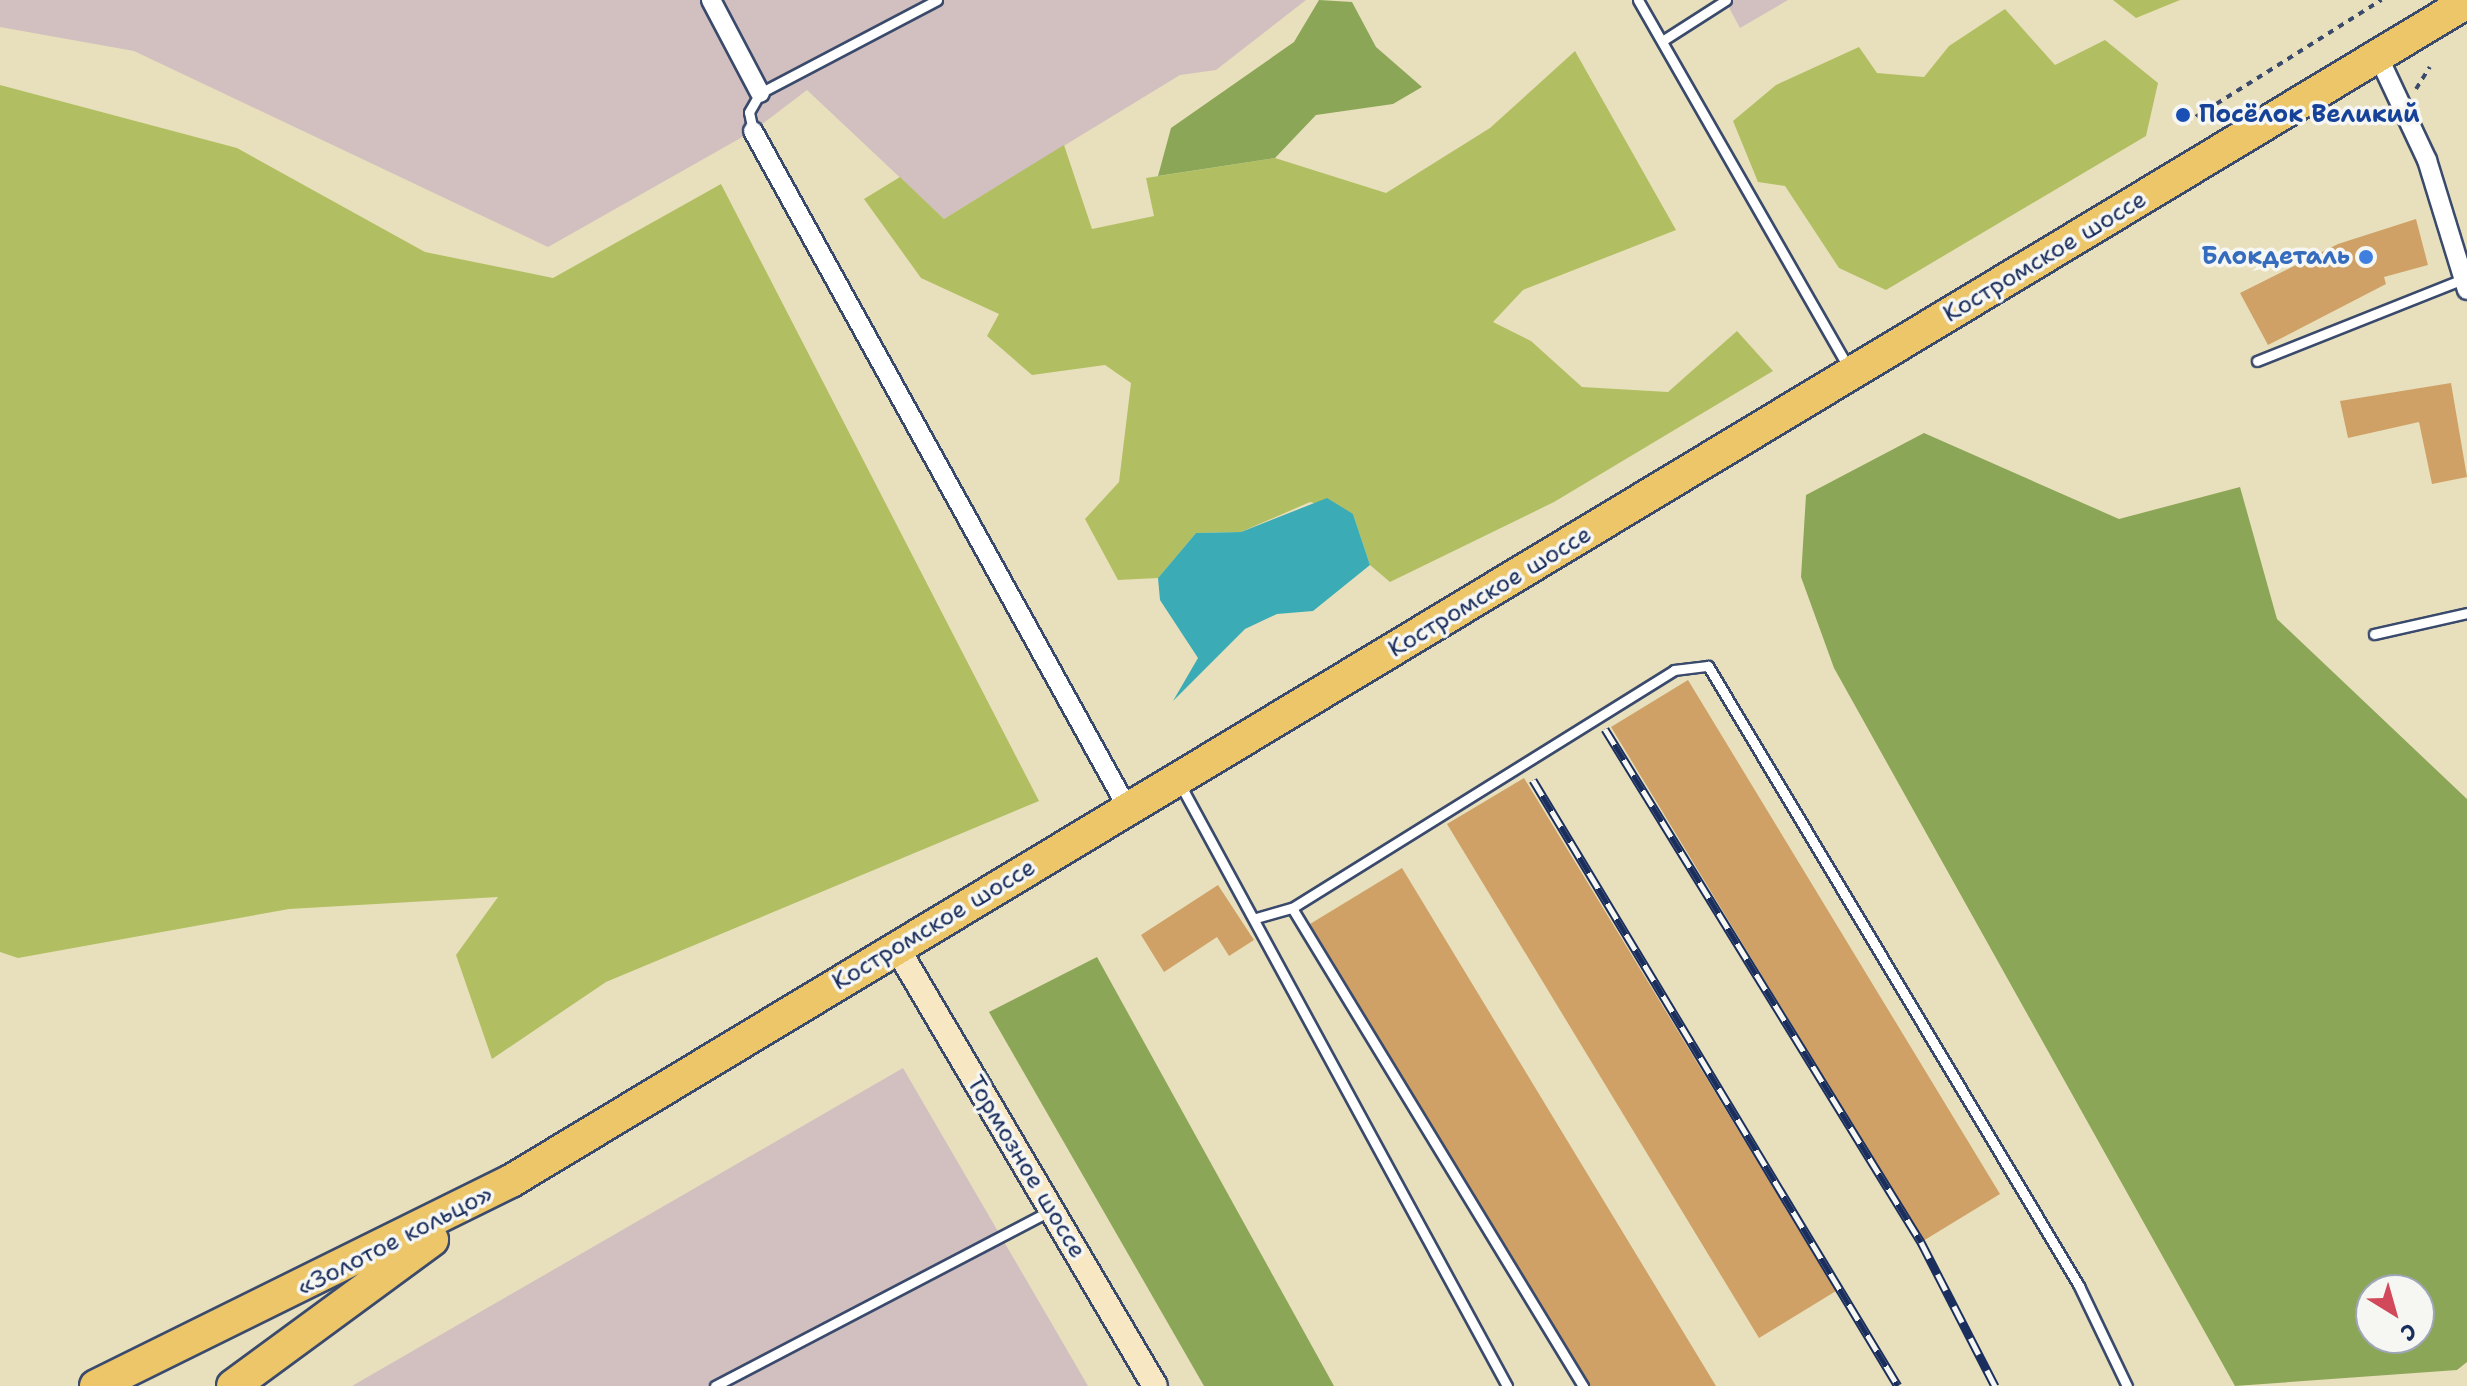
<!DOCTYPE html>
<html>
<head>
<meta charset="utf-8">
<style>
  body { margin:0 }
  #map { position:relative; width:2467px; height:1386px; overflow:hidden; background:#e8e0bc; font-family:"Shantell Sans",sans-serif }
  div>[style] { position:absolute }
  .industrial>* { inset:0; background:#d2bfc0 }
  .green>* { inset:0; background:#b1bf62 }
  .forest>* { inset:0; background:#8ca658 }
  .water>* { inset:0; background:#3bacb6 }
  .building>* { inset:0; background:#cfa166 }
  .path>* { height:4px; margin-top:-2px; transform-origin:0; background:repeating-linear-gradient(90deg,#3a4a6c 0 6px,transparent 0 12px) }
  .roads { filter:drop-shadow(2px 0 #3a4a6c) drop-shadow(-2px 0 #3a4a6c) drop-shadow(0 2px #3a4a6c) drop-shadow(0 -2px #3a4a6c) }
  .lane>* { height:9px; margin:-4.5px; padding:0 4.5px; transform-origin:4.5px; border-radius:4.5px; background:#fff }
  .street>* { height:18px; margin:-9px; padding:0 9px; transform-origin:9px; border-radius:9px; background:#fff }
  .secondary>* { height:24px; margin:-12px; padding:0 12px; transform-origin:12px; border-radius:12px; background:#f7e8c3 }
  .highway>* { height:32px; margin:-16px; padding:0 16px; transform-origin:16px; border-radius:16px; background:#ecc669 }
  .rail>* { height:9px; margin-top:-4.5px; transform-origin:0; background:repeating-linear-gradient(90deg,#f6f6f2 0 18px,#1b2f5e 0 36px); box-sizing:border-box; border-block:2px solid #1b2f5e }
  .dots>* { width:22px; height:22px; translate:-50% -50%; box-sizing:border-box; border:4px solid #f6f6f2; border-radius:50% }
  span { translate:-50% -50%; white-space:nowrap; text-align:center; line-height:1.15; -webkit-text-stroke:7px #f6f6f2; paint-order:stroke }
  .transit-label { font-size:24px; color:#164399; font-weight:700 }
  .left { translate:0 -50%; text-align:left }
  .street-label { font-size:24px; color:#1b2f5e }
  .shop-label { font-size:24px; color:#366cbe; font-weight:700 }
  .right { translate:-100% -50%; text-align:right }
  .north { position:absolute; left:2355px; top:1274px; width:80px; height:80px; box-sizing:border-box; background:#f6f6f2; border:2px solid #9ea6b7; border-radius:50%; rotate:143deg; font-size:22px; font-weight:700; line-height:32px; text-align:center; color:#1b2f5e }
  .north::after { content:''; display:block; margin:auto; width:28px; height:36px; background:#d1495b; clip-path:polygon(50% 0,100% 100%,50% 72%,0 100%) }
</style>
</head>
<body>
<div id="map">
  <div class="industrial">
    <div style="clip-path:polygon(0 0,1306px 0,1216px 70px,1180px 75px,944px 219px,807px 90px,753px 131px,548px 247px,134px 51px,0 27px)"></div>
    <div style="clip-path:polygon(1725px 0,1788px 0,1740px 28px)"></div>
    <div style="clip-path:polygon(903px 1068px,1088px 1386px,352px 1386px)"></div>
  </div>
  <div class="green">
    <div style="clip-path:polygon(2113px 0,2180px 0,2136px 18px)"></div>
    <div style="clip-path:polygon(2005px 9px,2055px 65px,2105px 40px,2158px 83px,2146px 136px,1886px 290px,1839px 268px,1785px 186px,1758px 182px,1733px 121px,1776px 85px,1859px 47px,1877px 73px,1924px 77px,1949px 46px)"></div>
    <div style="clip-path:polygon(1575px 51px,1676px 230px,1523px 290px,1493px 322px,1531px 341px,1582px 387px,1668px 392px,1737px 331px,1773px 371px,1554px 502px,1390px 582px,1370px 565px,1353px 514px,1310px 502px,1241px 532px,1196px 533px,1158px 578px,1118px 580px,1085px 519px,1119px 482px,1131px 383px,1105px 365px,1032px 375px,987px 336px,999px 314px,921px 278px,864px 199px,900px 177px,944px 219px,1064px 145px,1092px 229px,1154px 216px,1146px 178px,1275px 158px,1386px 193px,1490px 128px)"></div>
    <div style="clip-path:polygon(0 85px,237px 148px,425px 252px,553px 278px,721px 184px,1039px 801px,606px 982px,492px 1059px,456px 955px,498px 897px,289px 909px,18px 958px,0 952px)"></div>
  </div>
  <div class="forest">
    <div style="clip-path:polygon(1319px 0,1352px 2px,1376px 47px,1422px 87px,1393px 104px,1316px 115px,1275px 158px,1158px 176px,1171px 128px,1294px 42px)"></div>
    <div style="clip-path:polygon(evenodd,1924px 433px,2119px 519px,2240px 487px,2277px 619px,2467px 799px,2467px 1362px,2457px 1370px,2235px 1386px,1834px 668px,1801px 577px,1806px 495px,1924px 433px,2371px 1290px,2419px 1290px,2419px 1338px,2371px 1338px,2371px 1290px)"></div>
    <div style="clip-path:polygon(1097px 957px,1334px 1386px,1204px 1386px,989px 1012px)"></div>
  </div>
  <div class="water">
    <div style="clip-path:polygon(1327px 498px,1353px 514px,1370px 565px,1313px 611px,1277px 614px,1245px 629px,1173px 701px,1198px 658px,1160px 600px,1158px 578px,1196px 533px,1241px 532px)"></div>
  </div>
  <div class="building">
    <div style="clip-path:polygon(2416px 219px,2428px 265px,2384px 277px,2386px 284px,2268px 345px,2240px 293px,2338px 244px)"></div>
    <div style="clip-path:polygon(2451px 383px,2467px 477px,2432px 484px,2419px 422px,2348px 438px,2340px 401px)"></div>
    <div style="clip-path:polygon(1688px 680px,2000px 1194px,1923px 1241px,1611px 727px)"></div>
    <div style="clip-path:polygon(1524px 778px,1836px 1291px,1759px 1338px,1447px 824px)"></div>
    <div style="clip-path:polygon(1402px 868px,1716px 1386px,1590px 1386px,1310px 924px)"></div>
    <div style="clip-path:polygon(1218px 885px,1254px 940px,1229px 956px,1217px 937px,1164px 972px,1141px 935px)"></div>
  </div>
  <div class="path">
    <div style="left:2416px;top:89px;width:26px;rotate:-58deg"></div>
    <div style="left:2186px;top:123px;width:231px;rotate:-32.2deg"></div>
  </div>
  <div class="roads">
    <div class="lane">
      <div style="left:1638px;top:0;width:424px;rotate:60.2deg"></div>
      <div style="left:1662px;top:41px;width:76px;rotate:-32.6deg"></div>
      <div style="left:753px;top:131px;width:19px;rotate:-102deg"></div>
      <div style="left:749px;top:112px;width:22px;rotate:-60deg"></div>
      <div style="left:760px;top:93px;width:200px;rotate:-27.7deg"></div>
      <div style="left:2257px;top:361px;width:222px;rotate:-21.7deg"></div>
      <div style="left:2374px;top:634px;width:95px;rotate:-12.7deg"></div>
      <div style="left:1181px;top:786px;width:683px;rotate:61.48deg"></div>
      <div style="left:1292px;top:908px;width:560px;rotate:58.67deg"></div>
      <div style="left:1256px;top:918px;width:37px;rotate:-16deg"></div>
      <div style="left:1292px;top:908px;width:450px;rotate:-31.9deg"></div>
      <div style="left:1674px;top:670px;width:34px;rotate:-7deg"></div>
      <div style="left:1708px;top:666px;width:723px;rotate:59.1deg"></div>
      <div style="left:2079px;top:1286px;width:111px;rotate:64.4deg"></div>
      <div style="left:715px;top:1386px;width:379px;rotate:-27.6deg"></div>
    </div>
    <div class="street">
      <div style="left:711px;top:0;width:105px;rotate:62.2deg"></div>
      <div style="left:2378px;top:56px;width:115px;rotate:64.8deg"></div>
      <div style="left:2427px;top:160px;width:136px;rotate:72.9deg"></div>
      <div style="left:753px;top:131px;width:775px;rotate:61.05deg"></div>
    </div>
    <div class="secondary">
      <div style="left:897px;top:948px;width:508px;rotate:59.5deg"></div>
    </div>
    <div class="highway">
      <div style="left:96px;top:1386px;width:463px;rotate:-26.3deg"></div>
      <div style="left:511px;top:1181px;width:2284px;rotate:-31.08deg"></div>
      <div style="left:233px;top:1386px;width:247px;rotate:-36.3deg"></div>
    </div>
  </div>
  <div class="rail">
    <div style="left:1605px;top:729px;width:603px;rotate:58.37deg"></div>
    <div style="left:1921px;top:1242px;width:162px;rotate:62.8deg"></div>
    <div style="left:1533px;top:780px;width:707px;rotate:58.94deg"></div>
  </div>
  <div class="dots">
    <div style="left:2183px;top:115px;background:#1a4fb4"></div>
    <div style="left:2366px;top:257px;background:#3f7fe0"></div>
  </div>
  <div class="transit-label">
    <span class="left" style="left:2199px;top:115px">Посёлок Великий</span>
  </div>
  <div class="street-label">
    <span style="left:2045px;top:257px;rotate:-31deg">Костромское шоссе</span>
    <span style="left:1490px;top:592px;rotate:-31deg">Костромское шоссе</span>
    <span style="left:934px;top:925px;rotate:-31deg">Костромское шоссе</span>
    <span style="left:1026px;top:1167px;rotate:59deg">Тормозное шоссе</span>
    <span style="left:395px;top:1241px;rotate:-27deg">«Золотое кольцо»</span>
  </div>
  <div class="shop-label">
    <span class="right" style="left:2350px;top:257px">Блокдеталь</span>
  </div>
  <div class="north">С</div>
</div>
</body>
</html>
